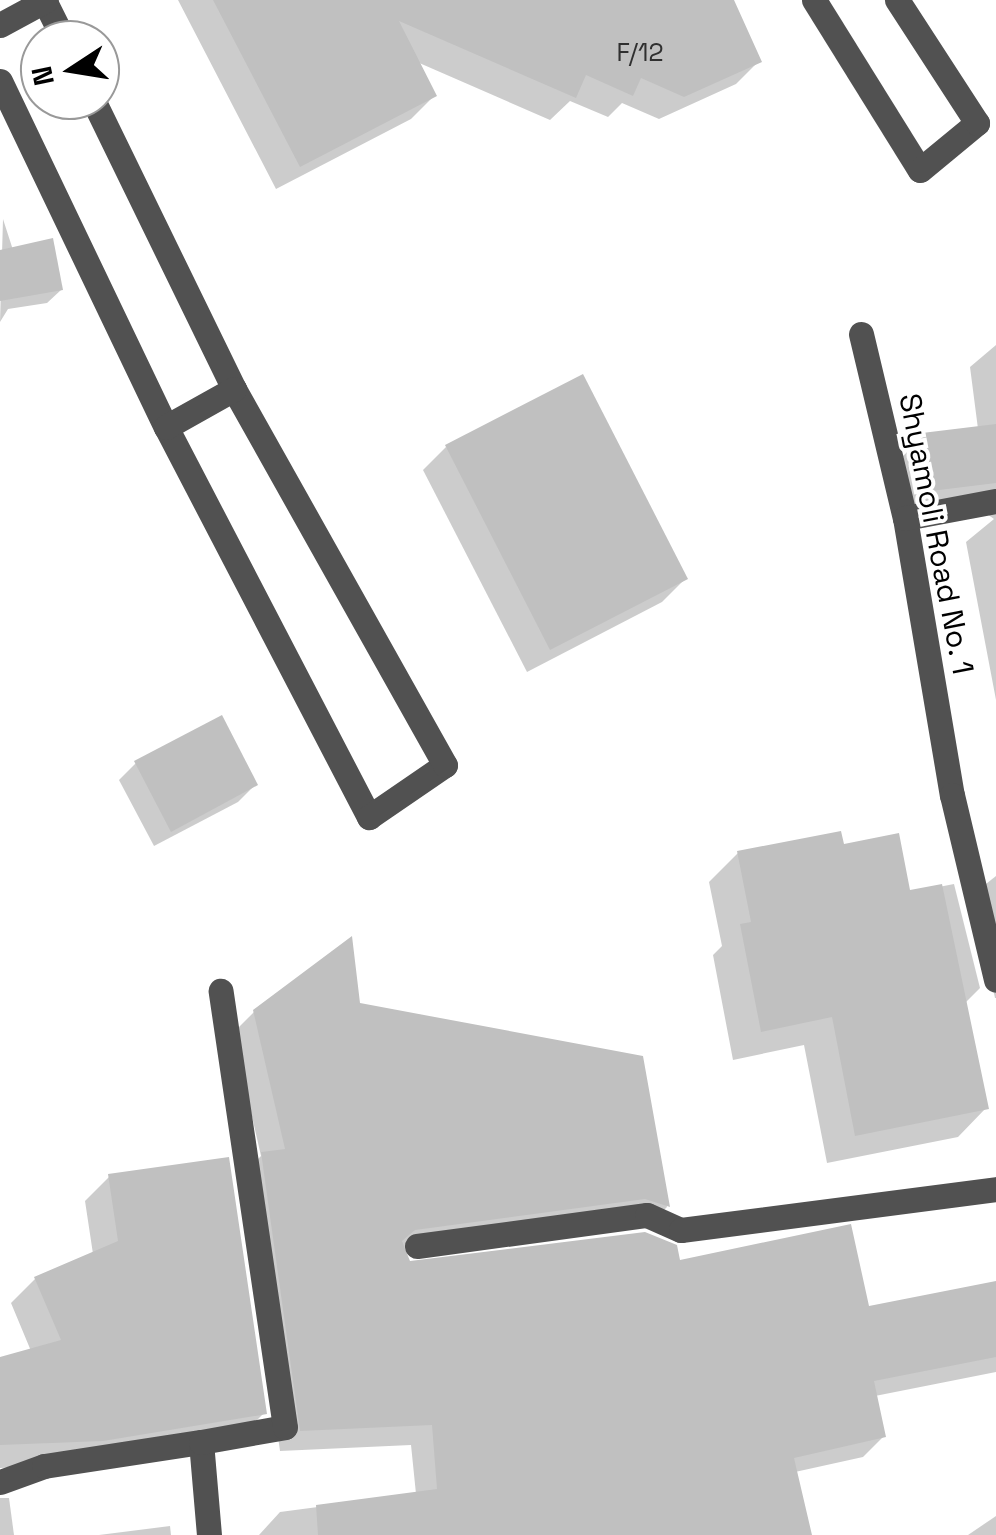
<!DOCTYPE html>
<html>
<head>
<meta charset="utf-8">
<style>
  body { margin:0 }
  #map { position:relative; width:996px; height:1535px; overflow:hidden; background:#fff; font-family:"Space Grotesk",sans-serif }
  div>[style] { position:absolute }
  .shadow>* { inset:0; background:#0003 }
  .building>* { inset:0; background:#c0c0c0 }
  .minor>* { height:25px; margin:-12.5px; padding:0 12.5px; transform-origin:12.5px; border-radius:12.5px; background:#515151 }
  span { translate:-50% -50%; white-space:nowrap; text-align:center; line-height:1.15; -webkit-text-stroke:8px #fff; paint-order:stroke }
  .number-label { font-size:25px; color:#303030 }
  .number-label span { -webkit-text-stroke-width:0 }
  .street-label { font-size:30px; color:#000 }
  .north { position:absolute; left:20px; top:20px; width:100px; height:100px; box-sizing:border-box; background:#fff; border:2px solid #999; border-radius:50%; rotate:258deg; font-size:28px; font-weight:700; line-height:40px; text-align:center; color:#000 }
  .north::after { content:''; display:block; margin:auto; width:35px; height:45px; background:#000; clip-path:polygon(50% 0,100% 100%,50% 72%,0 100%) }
</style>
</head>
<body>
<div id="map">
  <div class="shadow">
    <div style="clip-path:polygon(178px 0,732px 0,759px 61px,736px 84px,659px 119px,622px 103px,608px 117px,570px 101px,550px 120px,417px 62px,434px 96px,411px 119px,276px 189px)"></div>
    <div style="clip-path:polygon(3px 219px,13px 250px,61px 290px,47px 303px,8px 309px,0 322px)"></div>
    <div style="clip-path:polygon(996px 345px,996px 700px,966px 542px,994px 519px,973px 504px,911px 510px,903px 456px,924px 436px,978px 429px,970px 367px)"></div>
    <div style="clip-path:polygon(446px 447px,685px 579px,662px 602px,527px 672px,423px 470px)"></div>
    <div style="clip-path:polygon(136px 763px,255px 785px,238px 802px,154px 846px,119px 780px)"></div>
    <div style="clip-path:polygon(842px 847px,908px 893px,954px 884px,980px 988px,966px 1002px,986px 1108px,958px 1137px,827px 1163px,804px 1045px,733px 1060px,713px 955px,722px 946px,709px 882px,738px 853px)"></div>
    <div style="clip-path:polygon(996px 876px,996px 998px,995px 998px,972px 895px)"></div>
    <div style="clip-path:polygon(358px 1005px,640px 1059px,667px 1207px,647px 1227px,402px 1248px,408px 1263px,678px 1263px,867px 1309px,996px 1284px,996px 1372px,875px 1396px,884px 1436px,863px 1457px,795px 1472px,810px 1535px,259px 1535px,280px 1512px,416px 1494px,411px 1445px,280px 1451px,241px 1176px,261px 1156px,233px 1033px,254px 1012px)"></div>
    <div style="clip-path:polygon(110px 1176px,264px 1413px,240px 1437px,77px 1464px,0 1468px,0 1360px,31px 1351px,11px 1303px,35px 1279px,93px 1254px,85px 1201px)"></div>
    <div style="clip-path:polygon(0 1498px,9px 1498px,14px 1535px,0 1535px)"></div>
    <div style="clip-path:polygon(996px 1516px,996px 1535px,968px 1535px)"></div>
    <div style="clip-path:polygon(170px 1526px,171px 1535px,99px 1535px)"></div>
  </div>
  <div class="building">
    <div style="clip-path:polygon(213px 0,734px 0,762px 62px,684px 97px,641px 78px,633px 96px,586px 75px,576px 98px,399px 21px,437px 96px,300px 167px)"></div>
    <div style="clip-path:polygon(53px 238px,63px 290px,0 301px,0 250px)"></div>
    <div style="clip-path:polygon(583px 374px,688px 579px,550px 650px,445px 445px)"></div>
    <div style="clip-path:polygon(996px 424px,996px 483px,931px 491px,922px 433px)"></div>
    <div style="clip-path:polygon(222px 715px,258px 785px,171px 832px,134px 761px)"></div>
    <div style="clip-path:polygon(841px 831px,844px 844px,899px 833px,910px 890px,942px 884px,989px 1109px,855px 1136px,832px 1017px,761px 1032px,740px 924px,751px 922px,737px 851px)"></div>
    <div style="clip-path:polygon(352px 936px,360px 1003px,643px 1056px,670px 1207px,645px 1199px,415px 1230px,402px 1241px,410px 1261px,645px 1232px,677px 1245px,680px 1260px,851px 1224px,869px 1306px,996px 1281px,996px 1357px,874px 1381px,886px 1437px,794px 1458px,812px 1535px,318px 1535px,316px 1505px,437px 1489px,432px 1425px,300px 1431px,261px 1152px,285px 1149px,253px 1010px)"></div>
    <div style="clip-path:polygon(229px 1157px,267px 1414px,103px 1441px,0 1445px,0 1357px,61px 1340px,34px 1277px,118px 1241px,108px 1174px)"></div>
  </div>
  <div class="minor">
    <div style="left:44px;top:0;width:45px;rotate:63.4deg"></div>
    <div style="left:814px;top:0;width:200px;rotate:58.1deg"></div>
    <div style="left:920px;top:170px;width:74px;rotate:-39.5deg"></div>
    <div style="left:977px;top:123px;width:147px;rotate:-123deg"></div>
    <div style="left:0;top:25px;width:52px;rotate:-28.5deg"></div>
    <div style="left:0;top:81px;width:384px;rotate:64.4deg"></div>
    <div style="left:166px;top:427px;width:440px;rotate:62.5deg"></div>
    <div style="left:369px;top:817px;width:92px;rotate:-34.4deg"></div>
    <div style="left:445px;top:765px;width:431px;rotate:-119.3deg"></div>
    <div style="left:234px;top:389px;width:322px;rotate:-116deg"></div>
    <div style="left:861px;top:334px;width:189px;rotate:76.6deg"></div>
    <div style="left:905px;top:518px;width:281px;rotate:80.4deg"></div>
    <div style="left:952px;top:795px;width:190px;rotate:76.6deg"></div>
    <div style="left:166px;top:427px;width:78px;rotate:-29.2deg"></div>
    <div style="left:905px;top:518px;width:93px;rotate:-10.6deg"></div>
    <div style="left:417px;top:1246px;width:232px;rotate:-7.7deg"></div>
    <div style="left:647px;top:1215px;width:37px;rotate:24deg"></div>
    <div style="left:681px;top:1230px;width:318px;rotate:-7.4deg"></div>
    <div style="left:0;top:1482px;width:47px;rotate:-20deg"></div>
    <div style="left:44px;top:1466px;width:159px;rotate:-8.7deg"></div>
    <div style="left:209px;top:1535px;width:93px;rotate:-94.9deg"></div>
    <div style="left:201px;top:1442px;width:85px;rotate:-10.1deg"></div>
    <div style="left:285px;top:1427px;width:441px;rotate:-98.4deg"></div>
  </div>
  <div class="number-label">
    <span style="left:640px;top:52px">F/12</span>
  </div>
  <div class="street-label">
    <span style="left:936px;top:534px;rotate:79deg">Shyamoli Road No. 1</span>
  </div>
  <div class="north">N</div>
</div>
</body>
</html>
